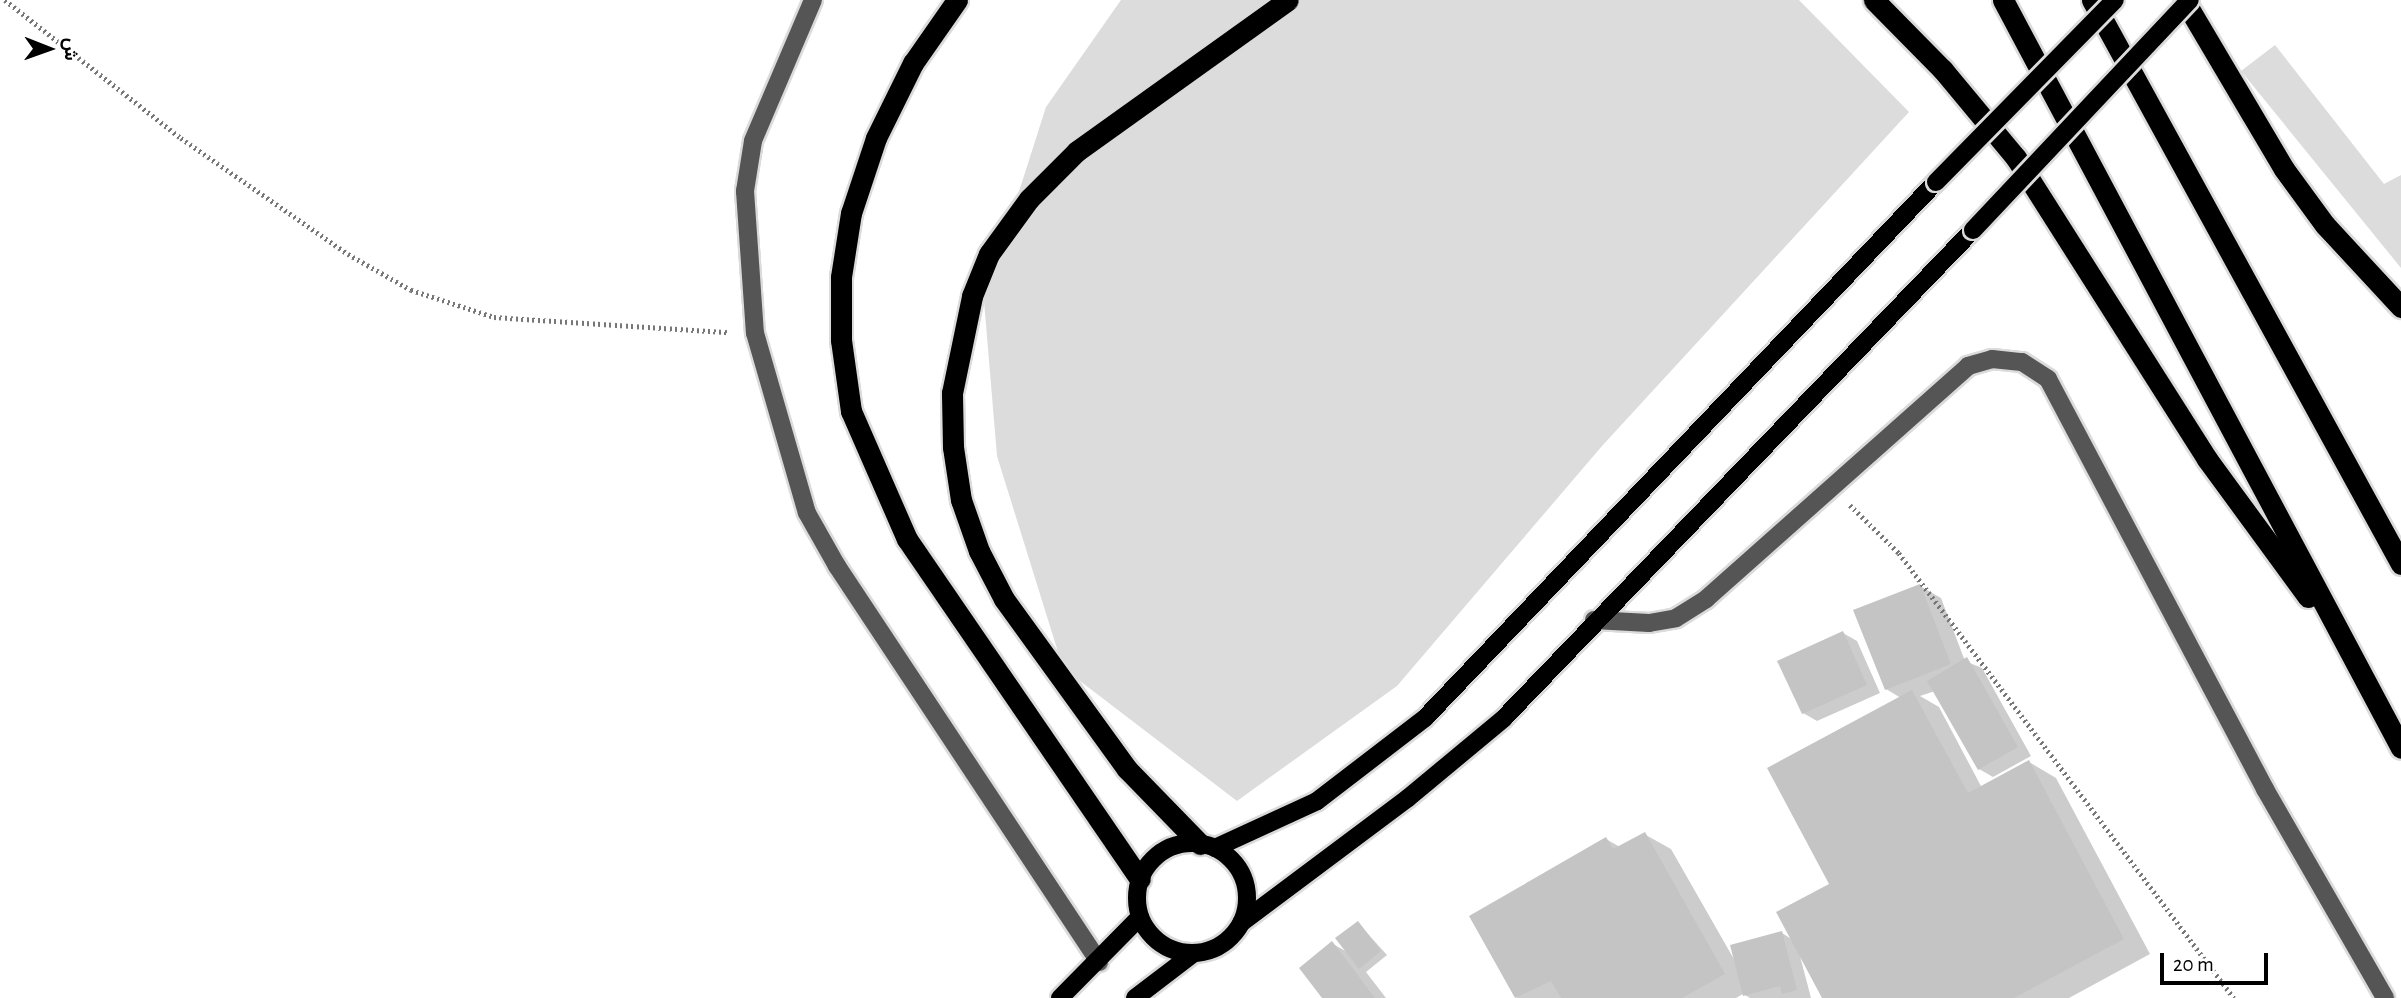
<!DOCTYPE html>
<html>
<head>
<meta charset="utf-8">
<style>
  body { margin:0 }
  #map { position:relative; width:2401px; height:998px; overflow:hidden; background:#fff; font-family:"Alegreya Sans",Vazirmatn,sans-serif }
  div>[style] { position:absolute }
  .green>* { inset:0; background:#dcdcdc }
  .shadow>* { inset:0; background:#0003 }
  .building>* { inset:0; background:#c4c4c4 }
  .path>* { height:4.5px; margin-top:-2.25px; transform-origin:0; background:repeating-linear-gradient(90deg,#777 0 2px,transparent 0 5.5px) }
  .roads { filter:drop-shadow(2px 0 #dbdbdb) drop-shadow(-2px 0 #dbdbdb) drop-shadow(0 2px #dbdbdb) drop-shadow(0 -2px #dbdbdb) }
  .minor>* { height:18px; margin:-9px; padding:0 9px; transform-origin:9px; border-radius:9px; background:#555 }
  .major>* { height:18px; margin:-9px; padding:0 9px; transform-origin:9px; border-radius:9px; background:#000 }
  .major>.ring { margin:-9px; padding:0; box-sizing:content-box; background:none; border:18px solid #000; border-radius:50% }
  .highway>* { height:21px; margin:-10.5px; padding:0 10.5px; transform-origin:10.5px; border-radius:10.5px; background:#000 }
  .bridges { filter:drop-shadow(2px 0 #dbdbdb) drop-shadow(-2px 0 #dbdbdb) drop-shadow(0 2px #dbdbdb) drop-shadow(0 -2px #dbdbdb) }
  .major-bridge>* { height:18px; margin:-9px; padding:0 9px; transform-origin:9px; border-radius:9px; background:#000 }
  span { translate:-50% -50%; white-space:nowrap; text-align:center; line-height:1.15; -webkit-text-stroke:7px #fff; paint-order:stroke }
  .north { position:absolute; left:14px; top:14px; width:70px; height:70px; -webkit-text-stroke:5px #fff; paint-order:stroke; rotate:91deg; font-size:19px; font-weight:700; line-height:28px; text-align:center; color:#000 }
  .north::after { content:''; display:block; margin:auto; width:24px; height:32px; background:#000; clip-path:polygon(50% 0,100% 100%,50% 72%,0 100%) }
  .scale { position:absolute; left:2160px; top:953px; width:108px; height:32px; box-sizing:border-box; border:4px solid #000; border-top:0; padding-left:9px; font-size:21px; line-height:24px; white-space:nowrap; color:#000; -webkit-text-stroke:5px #fff; paint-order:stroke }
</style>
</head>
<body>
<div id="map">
  <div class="green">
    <div style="clip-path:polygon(1121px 0,1799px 0,1909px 112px,1602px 446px,1397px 686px,1237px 801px,1063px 668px,997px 456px,984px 301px,1046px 107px)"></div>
    <div style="clip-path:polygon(2275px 45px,2384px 184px,2401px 175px,2401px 268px,2241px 71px)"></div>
  </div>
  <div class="shadow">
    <div style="clip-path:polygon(1920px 586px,1941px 598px,1965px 661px,1982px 668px,2031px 756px,1993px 777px,1979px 769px,1935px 691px,1920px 696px,1939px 707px,1982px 788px,2029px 762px,2056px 778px,2150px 954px,2069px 998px,1824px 998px,1800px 956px,1811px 998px,1750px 998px,1743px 994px,1736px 998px,1517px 998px,1471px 916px,1606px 839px,1620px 847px,1644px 834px,1671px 849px,1735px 961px,1782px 933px,1793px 940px,1831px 885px,1901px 698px,1886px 689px)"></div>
    <div style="clip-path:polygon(1843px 633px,1857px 641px,1880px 693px,1817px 721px,1803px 713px)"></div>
    <div style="clip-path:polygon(1358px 923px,1387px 955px,1366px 972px,1386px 998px,1324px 998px,1333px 944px,1349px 953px)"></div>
  </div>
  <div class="building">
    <div style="clip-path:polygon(1920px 584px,1951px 664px,1885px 690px,1853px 610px)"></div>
    <div style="clip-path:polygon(1843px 631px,1867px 685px,1802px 714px,1777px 661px)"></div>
    <div style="clip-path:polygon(1967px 657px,2018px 747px,1978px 770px,1927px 681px)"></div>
    <div style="clip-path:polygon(1912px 690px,1968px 793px,2029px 760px,2124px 939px,2014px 998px,1822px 998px,1776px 912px,1829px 884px,1767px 768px)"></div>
    <div style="clip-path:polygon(1645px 832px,1725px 974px,1682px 998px,1561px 998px,1551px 981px,1515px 998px,1469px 916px,1606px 837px,1613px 849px)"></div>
    <div style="clip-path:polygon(1358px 921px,1381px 951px,1359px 969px,1335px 938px)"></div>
    <div style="clip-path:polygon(1782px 931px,1797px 990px,1782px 994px,1780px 986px,1743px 996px,1730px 945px)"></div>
    <div style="clip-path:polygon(1332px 941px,1375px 998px,1322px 998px,1299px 968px)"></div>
  </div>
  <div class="path">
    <div style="left:5px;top:0;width:224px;rotate:38.1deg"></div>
    <div style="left:181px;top:138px;width:203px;rotate:34.8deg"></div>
    <div style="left:348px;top:254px;width:73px;rotate:29.7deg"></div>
    <div style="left:411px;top:290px;width:87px;rotate:18deg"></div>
    <div style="left:494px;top:317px;width:235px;rotate:3.7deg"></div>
    <div style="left:1850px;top:505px;width:69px;rotate:44.4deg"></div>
    <div style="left:1899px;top:553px;width:557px;rotate:53.03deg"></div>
  </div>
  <div class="roads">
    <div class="minor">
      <div style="left:813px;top:0;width:153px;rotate:113.1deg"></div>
      <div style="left:753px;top:141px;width:51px;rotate:99.1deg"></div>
      <div style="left:745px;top:191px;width:142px;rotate:86deg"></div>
      <div style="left:755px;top:333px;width:187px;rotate:73.9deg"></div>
      <div style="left:807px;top:513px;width:61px;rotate:60.5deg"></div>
      <div style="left:837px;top:566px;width:475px;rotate:56.5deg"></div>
      <div style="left:1594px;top:620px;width:55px;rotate:3.1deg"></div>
      <div style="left:1649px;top:623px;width:27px;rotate:-10deg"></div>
      <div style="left:1676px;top:618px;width:36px;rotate:-32deg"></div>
      <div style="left:1706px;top:599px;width:351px;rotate:-41.6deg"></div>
      <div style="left:1968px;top:366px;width:25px;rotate:-16deg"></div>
      <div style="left:1992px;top:359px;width:30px;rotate:6deg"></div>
      <div style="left:2022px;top:362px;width:31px;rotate:33deg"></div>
      <div style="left:2048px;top:379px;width:464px;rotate:62.1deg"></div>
      <div style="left:2265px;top:789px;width:241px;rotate:60.1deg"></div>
    </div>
    <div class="major">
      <div class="ring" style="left:1137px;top:843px;width:92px;height:92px"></div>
      <div style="left:1215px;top:848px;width:112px;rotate:-24.7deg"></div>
      <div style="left:1317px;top:801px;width:136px;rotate:-37.5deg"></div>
      <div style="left:1425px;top:718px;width:741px;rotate:-46.37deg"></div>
      <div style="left:1241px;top:923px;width:209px;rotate:-36.8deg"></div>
      <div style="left:1408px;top:798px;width:124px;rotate:-39.7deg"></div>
      <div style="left:1503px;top:719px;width:678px;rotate:-46.14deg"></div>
      <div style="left:1060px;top:998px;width:114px;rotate:-45.4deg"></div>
      <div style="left:1135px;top:998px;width:74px;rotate:-37.3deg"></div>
    </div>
    <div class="highway">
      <div style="left:957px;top:0;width:77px;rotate:124.9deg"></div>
      <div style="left:913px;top:63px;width:84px;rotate:116.3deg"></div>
      <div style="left:876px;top:138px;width:79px;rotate:108.4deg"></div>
      <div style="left:851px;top:213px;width:65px;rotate:98.9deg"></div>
      <div style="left:841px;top:277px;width:63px;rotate:90deg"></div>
      <div style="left:841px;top:340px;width:72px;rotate:82deg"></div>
      <div style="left:851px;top:411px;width:140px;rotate:66.4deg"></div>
      <div style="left:907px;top:539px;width:412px;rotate:55.6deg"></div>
      <div style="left:1874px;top:0;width:98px;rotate:45.4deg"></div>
      <div style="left:1943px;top:70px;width:114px;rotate:50.3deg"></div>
      <div style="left:2016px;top:158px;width:356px;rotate:57.6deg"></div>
      <div style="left:2207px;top:459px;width:171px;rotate:53.8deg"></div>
      <div style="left:2003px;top:0;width:847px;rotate:61.98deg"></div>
      <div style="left:2092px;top:0;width:643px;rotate:61.28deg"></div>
      <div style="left:2184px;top:0;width:196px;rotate:59.4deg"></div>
      <div style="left:2284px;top:169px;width:69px;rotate:53.8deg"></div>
      <div style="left:2325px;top:225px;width:112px;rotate:47.2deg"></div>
      <div style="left:1200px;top:844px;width:105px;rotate:-134.2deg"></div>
      <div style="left:1127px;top:769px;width:210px;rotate:-125.9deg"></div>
      <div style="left:1004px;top:599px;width:54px;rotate:-117.5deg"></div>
      <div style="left:979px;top:551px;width:54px;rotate:-109.4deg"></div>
      <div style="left:961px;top:500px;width:54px;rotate:-98.6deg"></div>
      <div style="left:953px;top:447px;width:54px;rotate:-91.1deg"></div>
      <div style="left:952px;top:393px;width:99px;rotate:-78.3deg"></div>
      <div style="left:972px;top:296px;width:45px;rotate:-68deg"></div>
      <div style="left:989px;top:254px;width:68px;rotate:-54deg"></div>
      <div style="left:1029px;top:199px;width:68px;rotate:-45deg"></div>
      <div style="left:1077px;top:151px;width:259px;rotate:-35.6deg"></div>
    </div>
  </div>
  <div class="bridges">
    <div class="major-bridge">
      <div style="left:1936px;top:182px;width:255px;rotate:-45.5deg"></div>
      <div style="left:1973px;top:230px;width:316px;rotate:-46.7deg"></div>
    </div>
  </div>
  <div class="north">ش</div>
  <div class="scale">20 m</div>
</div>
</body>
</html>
